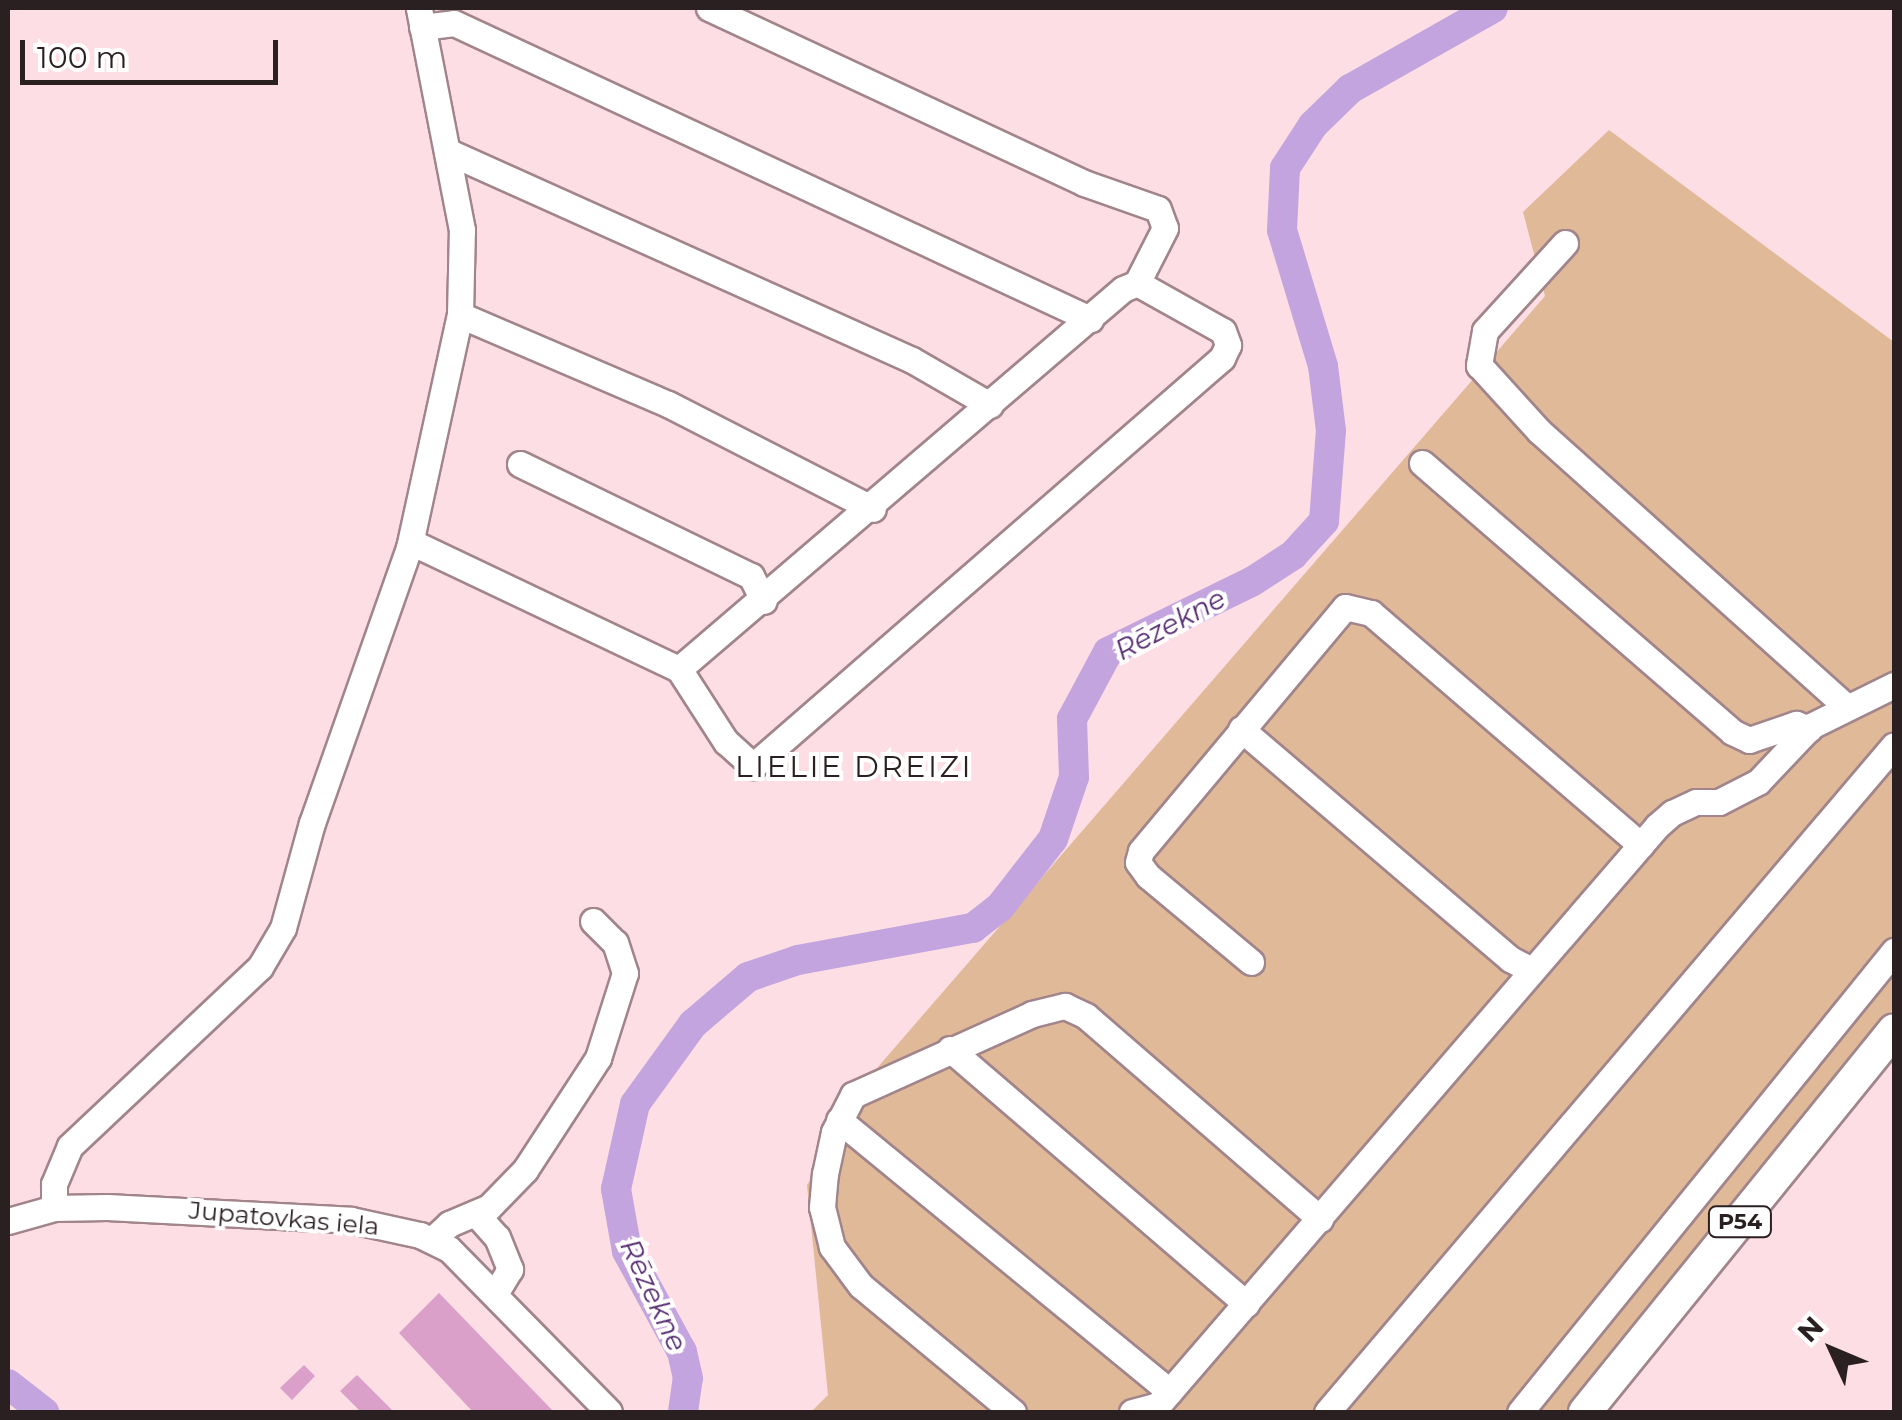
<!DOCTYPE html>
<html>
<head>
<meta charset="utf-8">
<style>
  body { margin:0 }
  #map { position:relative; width:1902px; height:1420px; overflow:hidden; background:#fddee4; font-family:Montserrat,sans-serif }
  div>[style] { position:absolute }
  .green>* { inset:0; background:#e0b999 }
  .river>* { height:30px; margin:-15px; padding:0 15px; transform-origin:15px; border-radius:15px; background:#c3a4de }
  .building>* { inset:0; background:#daa0ca }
  .roads { filter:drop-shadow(2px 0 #a1858b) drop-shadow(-2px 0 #a1858b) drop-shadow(0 2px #a1858b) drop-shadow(0 -2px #a1858b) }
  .minor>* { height:25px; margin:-12.5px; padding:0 12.5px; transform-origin:12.5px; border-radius:12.5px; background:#fff }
  .major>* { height:32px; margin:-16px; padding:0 16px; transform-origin:16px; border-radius:16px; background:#fff }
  span { translate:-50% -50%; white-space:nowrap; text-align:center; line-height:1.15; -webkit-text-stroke:8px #fff; paint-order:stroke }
  .shield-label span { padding:2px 8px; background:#fff; border:2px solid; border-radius:8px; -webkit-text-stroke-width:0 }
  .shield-label { font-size:22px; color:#2a1f21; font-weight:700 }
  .street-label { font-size:25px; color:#2a1f21 }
  .water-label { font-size:28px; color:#552c72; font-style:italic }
  .quarter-label { font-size:30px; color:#2a1f21; letter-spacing:2.5px }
  .frame { position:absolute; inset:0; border:10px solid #2a1f21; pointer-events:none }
  .north { position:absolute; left:1782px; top:1300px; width:100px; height:100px; -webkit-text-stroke:8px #fff; paint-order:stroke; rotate:314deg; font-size:28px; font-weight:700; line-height:40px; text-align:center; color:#2a1f21 }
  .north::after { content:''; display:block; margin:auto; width:35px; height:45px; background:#2a1f21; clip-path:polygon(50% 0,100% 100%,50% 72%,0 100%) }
  .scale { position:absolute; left:20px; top:40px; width:258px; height:45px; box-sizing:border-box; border:5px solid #2a1f21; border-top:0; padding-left:12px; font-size:30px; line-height:35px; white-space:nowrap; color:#2a1f21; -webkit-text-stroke:8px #fff; paint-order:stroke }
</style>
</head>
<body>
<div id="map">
  <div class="green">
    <div style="clip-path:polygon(1609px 130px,1894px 342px,1894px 1008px,1566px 1412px,811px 1412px,828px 1395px,807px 1185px,865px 1082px,1545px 296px,1523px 212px)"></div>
  </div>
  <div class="river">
    <div style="left:8px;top:1384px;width:46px;rotate:37.9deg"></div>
    <div style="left:683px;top:1412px;width:34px;rotate:-82deg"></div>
    <div style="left:688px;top:1378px;width:27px;rotate:-103deg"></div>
    <div style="left:682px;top:1352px;width:115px;rotate:-118.6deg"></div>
    <div style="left:627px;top:1251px;width:63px;rotate:-100.1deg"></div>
    <div style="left:616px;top:1189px;width:87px;rotate:-77.4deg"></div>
    <div style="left:635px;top:1104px;width:99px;rotate:-54.1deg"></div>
    <div style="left:693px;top:1024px;width:72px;rotate:-40.5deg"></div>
    <div style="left:748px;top:977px;width:53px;rotate:-18.8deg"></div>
    <div style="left:798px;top:960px;width:178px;rotate:-10.4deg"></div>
    <div style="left:973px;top:928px;width:34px;rotate:-38deg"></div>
    <div style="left:1000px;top:907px;width:86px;rotate:-52.1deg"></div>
    <div style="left:1053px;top:839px;width:65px;rotate:-71.3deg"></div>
    <div style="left:1074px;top:777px;width:58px;rotate:-92deg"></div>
    <div style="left:1072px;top:719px;width:76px;rotate:-61.8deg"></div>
    <div style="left:1108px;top:652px;width:161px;rotate:-26.1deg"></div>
    <div style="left:1253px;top:581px;width:48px;rotate:-33deg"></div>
    <div style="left:1293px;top:555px;width:46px;rotate:-47.6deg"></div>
    <div style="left:1324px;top:521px;width:90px;rotate:-85.6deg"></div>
    <div style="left:1331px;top:431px;width:65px;rotate:-97deg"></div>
    <div style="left:1323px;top:366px;width:142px;rotate:-106.8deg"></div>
    <div style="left:1282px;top:230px;width:62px;rotate:-87.2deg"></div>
    <div style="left:1285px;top:168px;width:51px;rotate:-56.9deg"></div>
    <div style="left:1313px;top:125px;width:52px;rotate:-44.2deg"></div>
    <div style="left:1350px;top:89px;width:164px;rotate:-29.5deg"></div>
  </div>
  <div class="building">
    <div style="clip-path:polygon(439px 1293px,554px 1412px,473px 1412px,399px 1333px)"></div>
    <div style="clip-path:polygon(304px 1365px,315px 1376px,292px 1400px,280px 1388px)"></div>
    <div style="clip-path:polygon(357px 1375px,394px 1412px,361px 1412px,340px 1391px)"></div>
  </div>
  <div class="roads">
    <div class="minor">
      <div style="left:709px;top:8px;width:414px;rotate:25deg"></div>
      <div style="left:1084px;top:183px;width:78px;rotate:19.4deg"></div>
      <div style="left:1158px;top:209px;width:20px;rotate:70deg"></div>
      <div style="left:1165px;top:228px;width:62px;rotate:117deg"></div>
      <div style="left:422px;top:27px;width:32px;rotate:-7deg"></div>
      <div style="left:454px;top:23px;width:702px;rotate:24.96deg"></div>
      <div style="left:451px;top:153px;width:505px;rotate:24.18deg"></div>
      <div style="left:912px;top:360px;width:90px;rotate:30deg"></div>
      <div style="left:1565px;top:243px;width:119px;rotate:132.3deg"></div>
      <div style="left:1485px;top:331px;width:35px;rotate:100deg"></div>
      <div style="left:1479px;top:365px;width:89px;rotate:47.7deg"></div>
      <div style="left:1539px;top:431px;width:410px;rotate:41.9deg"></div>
      <div style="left:460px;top:315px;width:226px;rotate:23.2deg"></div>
      <div style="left:668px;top:404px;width:230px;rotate:27.1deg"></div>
      <div style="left:1422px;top:463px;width:410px;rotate:40.9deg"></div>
      <div style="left:1732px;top:732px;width:19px;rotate:25deg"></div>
      <div style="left:1749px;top:740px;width:50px;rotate:-18.8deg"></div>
      <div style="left:1796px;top:724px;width:14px;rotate:21deg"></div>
      <div style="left:520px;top:464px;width:257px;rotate:25.9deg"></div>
      <div style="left:751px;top:576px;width:28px;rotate:63deg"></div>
      <div style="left:411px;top:542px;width:297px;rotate:25.4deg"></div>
      <div style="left:679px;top:669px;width:584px;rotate:-40.56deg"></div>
      <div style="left:1123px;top:289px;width:15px;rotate:-23deg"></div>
      <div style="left:1137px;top:283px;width:98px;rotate:29.2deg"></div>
      <div style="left:1223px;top:331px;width:15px;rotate:70deg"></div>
      <div style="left:1228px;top:345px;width:14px;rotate:115deg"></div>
      <div style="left:1222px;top:358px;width:622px;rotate:138.98deg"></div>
      <div style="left:753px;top:766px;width:36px;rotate:-138deg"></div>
      <div style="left:726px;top:742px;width:87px;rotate:-122.8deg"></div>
      <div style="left:1241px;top:729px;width:354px;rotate:40.5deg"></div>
      <div style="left:1510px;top:959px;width:25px;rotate:27deg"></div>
      <div style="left:1251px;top:962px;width:134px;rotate:-140.1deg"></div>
      <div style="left:1148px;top:876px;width:17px;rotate:-126deg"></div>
      <div style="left:1138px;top:862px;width:11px;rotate:-75deg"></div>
      <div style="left:1141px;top:851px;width:318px;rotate:-50.1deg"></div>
      <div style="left:1345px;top:607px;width:27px;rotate:13deg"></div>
      <div style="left:1371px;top:613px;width:356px;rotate:40.7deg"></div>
      <div style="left:950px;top:1049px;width:391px;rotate:40.7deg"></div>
      <div style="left:839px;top:1120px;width:428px;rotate:39.4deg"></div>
      <div style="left:54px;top:1208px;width:24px;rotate:-90deg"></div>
      <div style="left:54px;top:1184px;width:41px;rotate:-67.2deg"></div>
      <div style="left:70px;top:1146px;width:261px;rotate:-43.3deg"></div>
      <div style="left:260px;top:967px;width:45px;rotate:-59.5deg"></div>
      <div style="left:283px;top:928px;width:109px;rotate:-74.6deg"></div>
      <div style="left:312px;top:823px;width:292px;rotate:-70.6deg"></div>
      <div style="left:409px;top:548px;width:239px;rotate:-77.7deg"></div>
      <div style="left:460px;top:315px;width:85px;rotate:-88.7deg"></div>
      <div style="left:462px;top:230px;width:226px;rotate:-101deg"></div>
      <div style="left:476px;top:1214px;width:31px;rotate:48deg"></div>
      <div style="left:497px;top:1237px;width:35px;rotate:68deg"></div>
      <div style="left:510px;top:1269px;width:29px;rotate:121deg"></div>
      <div style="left:8px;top:1221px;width:48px;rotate:-15.8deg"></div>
      <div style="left:54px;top:1208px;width:53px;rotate:-1.1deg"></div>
      <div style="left:107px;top:1207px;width:244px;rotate:3deg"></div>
      <div style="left:351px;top:1220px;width:71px;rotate:12.3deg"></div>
      <div style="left:420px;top:1235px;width:32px;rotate:26deg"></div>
      <div style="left:449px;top:1249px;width:228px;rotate:45.5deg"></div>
      <div style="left:432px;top:1240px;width:23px;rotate:-43deg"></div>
      <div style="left:449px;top:1224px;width:43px;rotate:-23deg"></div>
      <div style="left:489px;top:1207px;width:52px;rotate:-45.8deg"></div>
      <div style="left:525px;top:1170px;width:134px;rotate:-56.9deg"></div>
      <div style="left:598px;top:1058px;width:89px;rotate:-72.4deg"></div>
      <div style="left:625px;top:973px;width:32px;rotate:-108deg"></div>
      <div style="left:615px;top:943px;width:31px;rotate:-135deg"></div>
      <div style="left:1013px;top:1412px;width:197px;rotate:-140.3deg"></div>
      <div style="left:861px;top:1286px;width:49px;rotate:-126.6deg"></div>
      <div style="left:832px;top:1247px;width:41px;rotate:-104deg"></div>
      <div style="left:822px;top:1207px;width:33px;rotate:-85deg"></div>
      <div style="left:825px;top:1174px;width:43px;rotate:-77.9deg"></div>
      <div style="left:834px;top:1132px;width:42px;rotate:-62.8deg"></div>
      <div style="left:853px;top:1095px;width:196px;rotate:-24.3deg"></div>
      <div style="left:1032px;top:1014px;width:34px;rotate:-14deg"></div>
      <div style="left:1065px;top:1006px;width:23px;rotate:25deg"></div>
      <div style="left:1086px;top:1016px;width:310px;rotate:40.9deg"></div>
      <div style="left:1132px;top:1412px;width:27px;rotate:-15deg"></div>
      <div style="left:1158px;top:1405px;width:764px;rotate:-49.24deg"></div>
      <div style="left:1657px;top:826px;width:20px;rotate:-41deg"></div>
      <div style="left:1672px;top:813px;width:26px;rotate:-25deg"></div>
      <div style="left:1696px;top:802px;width:23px"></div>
      <div style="left:1719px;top:802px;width:44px;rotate:-27.1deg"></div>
      <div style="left:1758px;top:782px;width:77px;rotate:-46.6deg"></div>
      <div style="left:1811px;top:726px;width:93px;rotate:-26.3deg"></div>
      <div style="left:1327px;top:1412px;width:875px;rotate:-49.63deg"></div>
      <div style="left:1520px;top:1412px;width:594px;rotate:-50.95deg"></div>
    </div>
    <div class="major">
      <div style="left:1585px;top:1412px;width:491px;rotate:-51deg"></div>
    </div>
  </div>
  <div class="shield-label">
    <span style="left:1740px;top:1222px">P54</span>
  </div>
  <div class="street-label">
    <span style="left:284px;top:1218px;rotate:5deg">Jupatovkas iela</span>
  </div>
  <div class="water-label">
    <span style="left:1170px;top:624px;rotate:-28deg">Rēzekne</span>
    <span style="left:654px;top:1295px;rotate:65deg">Rēzekne</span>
  </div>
  <div class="quarter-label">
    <span style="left:854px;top:767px">LIELIE DREIZI</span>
  </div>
  <div class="frame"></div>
  <div class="north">N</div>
  <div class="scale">100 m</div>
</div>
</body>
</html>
